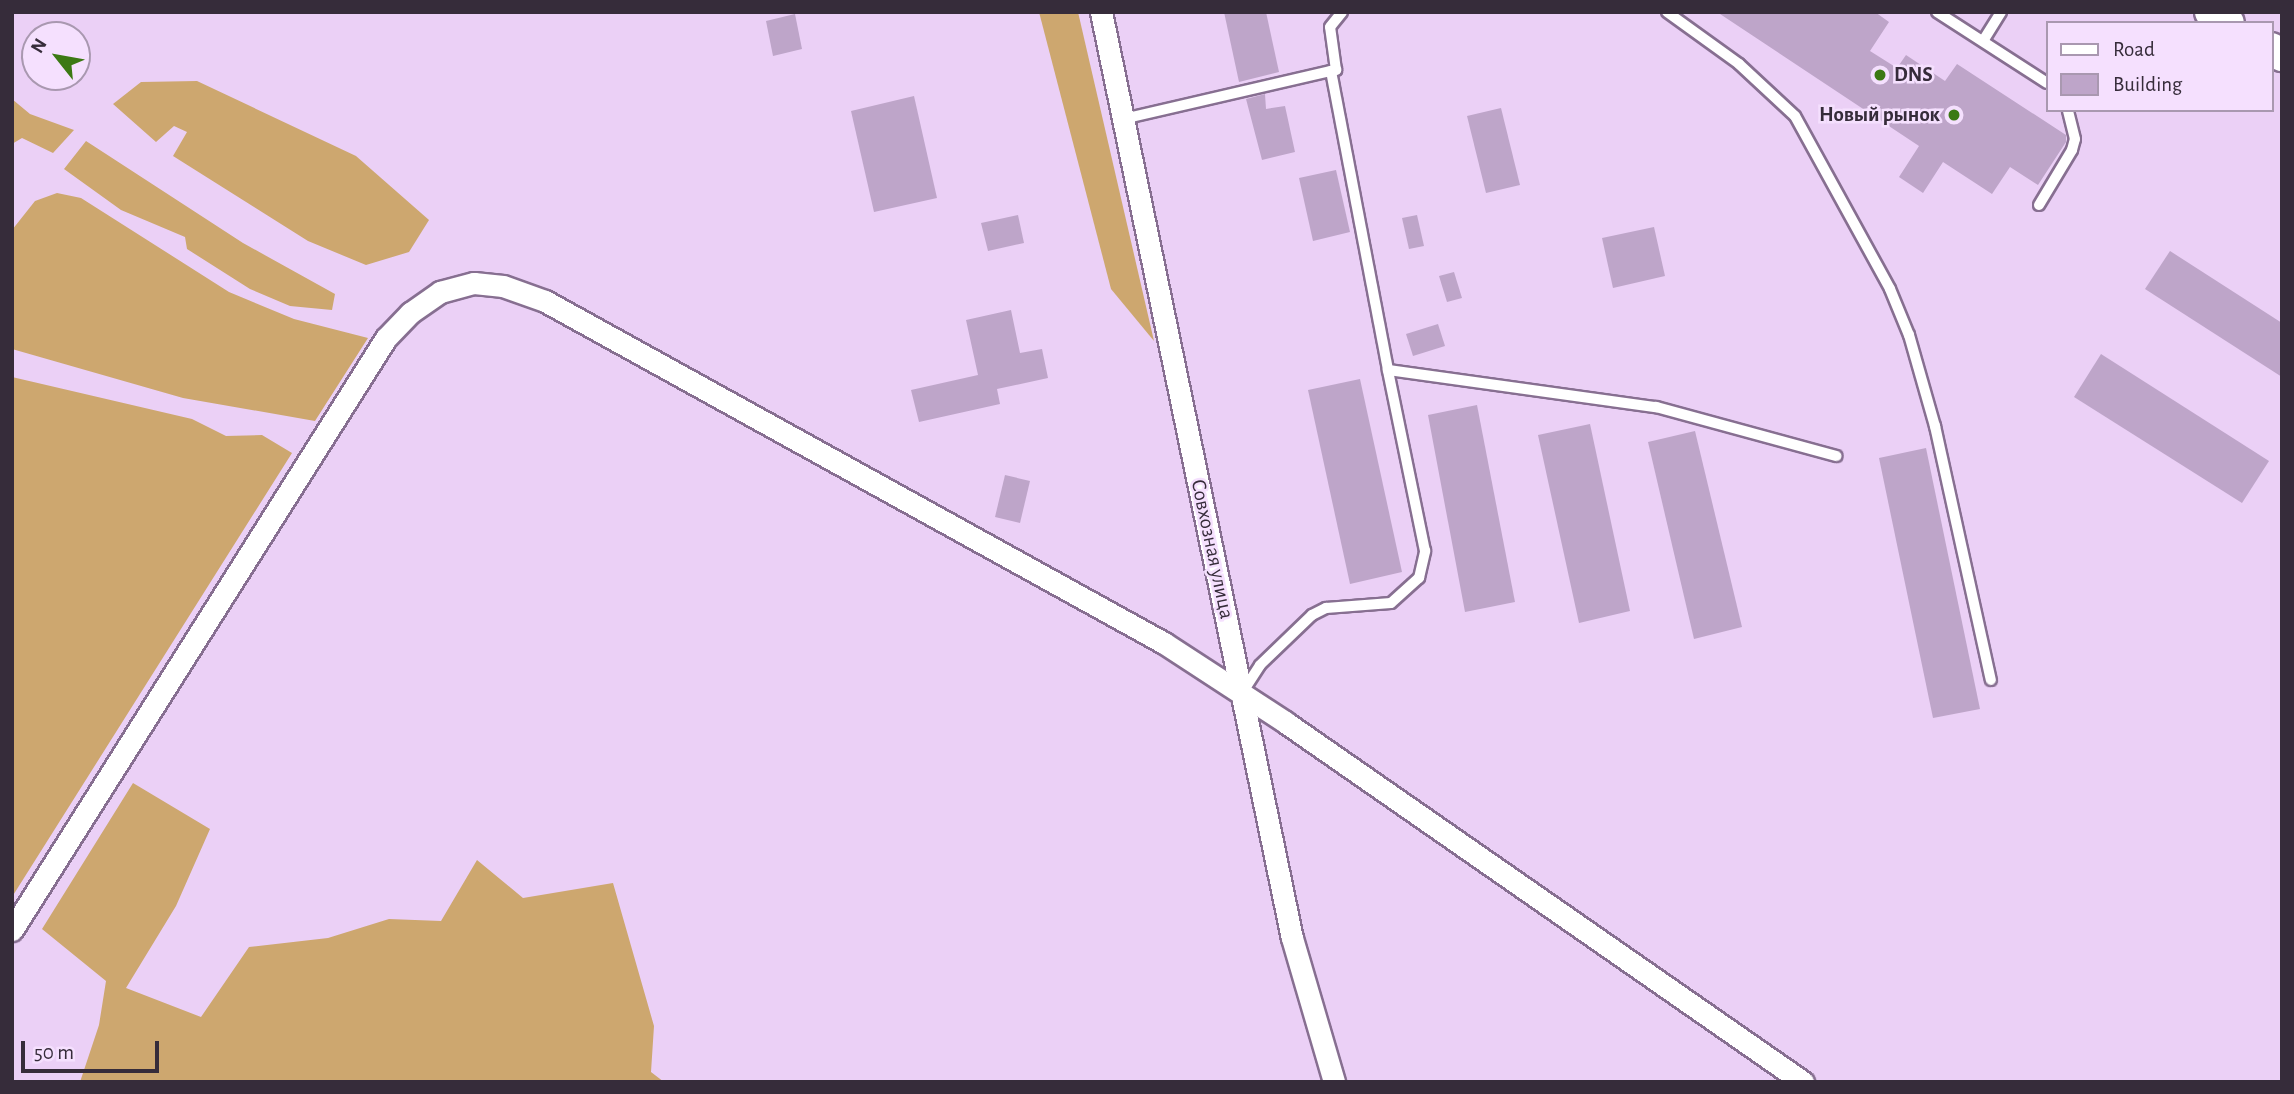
<!DOCTYPE html>
<html>
<head>
<meta charset="utf-8">
<style>
  body { margin:0 }
  #map { position:relative; width:2294px; height:1094px; overflow:hidden; background:#ebd0f6; font-family:"Alegreya Sans",sans-serif }
  div>[style] { position:absolute }
  .forest>* { inset:0; background:#cda76f }
  .building>* { inset:0; background:#bea5c9 }
  .roads { filter:drop-shadow(2px 0 #876f91) drop-shadow(-2px 0 #876f91) drop-shadow(0 2px #876f91) drop-shadow(0 -2px #876f91) }
  .lane>* { height:10px; margin:-5px; padding:0 5px; transform-origin:5px; border-radius:5px; background:#fff }
  .street>* { height:21px; margin:-10.5px; padding:0 10.5px; transform-origin:10.5px; border-radius:10.5px; background:#fff }
  .secondary>* { height:32px; margin:-16px; padding:0 16px; transform-origin:16px; border-radius:16px; background:#fff }
  .dots>* { width:19px; height:19px; translate:-50% -50%; box-sizing:border-box; border:4px solid #f5e0fe; border-radius:50% }
  span { translate:-50% -50%; white-space:nowrap; text-align:center; line-height:1.15; -webkit-text-stroke:5px #f5e0fe; paint-order:stroke }
  .poi-label { font-size:21px; color:#362c3a; font-weight:700 }
  .left { translate:0 -50%; text-align:left }
  .right { translate:-100% -50%; text-align:right }
  .street-label { font-size:21px; color:#362c3a }
  .frame { position:absolute; inset:0; border:14px solid #362c3a; pointer-events:none }
  .legend { position:absolute; left:2046px; top:21px; width:228px; height:91px; box-sizing:border-box; background:#f5e0fe; border:2px solid #a998b0; margin:0; padding:9px 12px; list-style:none; font-size:21px; color:#362c3a }
  .legend li { display:flex; align-items:center; gap:14px; height:35px }
  .legend b { width:35px; border:2px solid #a998b0 }
  .north { position:absolute; left:21px; top:21px; width:70px; height:70px; box-sizing:border-box; background:#f5e0fe; border:2px solid #a998b0; border-radius:50%; rotate:301deg; font-size:19px; font-weight:700; line-height:28px; text-align:center; color:#362c3a }
  .north::after { content:''; display:block; margin:auto; width:24px; height:32px; background:#3c7914; clip-path:polygon(50% 0,100% 100%,50% 72%,0 100%) }
  .scale { position:absolute; left:21px; top:1041px; width:138px; height:32px; box-sizing:border-box; border:4px solid #362c3a; border-top:0; padding-left:9px; font-size:21px; line-height:24px; white-space:nowrap; color:#362c3a; -webkit-text-stroke:5px #f5e0fe; paint-order:stroke }
</style>
</head>
<body>
<div id="map">
  <div class="forest">
    <div style="clip-path:polygon(1039px 12px,1078px 12px,1154px 341px,1111px 289px)"></div>
    <div style="clip-path:polygon(197px 81px,356px 156px,429px 220px,409px 252px,366px 265px,308px 241px,173px 156px,187px 132px,174px 126px,156px 142px,113px 104px,141px 82px)"></div>
    <div style="clip-path:polygon(12px 99px,30px 114px,74px 130px,53px 153px,22px 138px,12px 144px)"></div>
    <div style="clip-path:polygon(86px 141px,243px 243px,335px 294px,332px 310px,290px 306px,250px 289px,187px 249px,185px 237px,121px 210px,64px 169px)"></div>
    <div style="clip-path:polygon(57px 193px,81px 198px,229px 292px,294px 319px,368px 338px,315px 421px,183px 398px,12px 349px,12px 230px,35px 201px)"></div>
    <div style="clip-path:polygon(12px 377px,192px 419px,226px 436px,262px 435px,292px 453px,12px 897px)"></div>
    <div style="clip-path:polygon(133px 783px,210px 829px,176px 906px,126px 988px,201px 1017px,249px 947px,328px 938px,389px 919px,441px 921px,477px 860px,523px 898px,613px 883px,654px 1026px,651px 1072px,664px 1082px,80px 1082px,99px 1025px,106px 981px,42px 929px)"></div>
  </div>
  <div class="building">
    <div style="clip-path:polygon(1224px 12px,1266px 12px,1279px 72px,1239px 82px)"></div>
    <div style="clip-path:polygon(1717px 12px,1875px 12px,1889px 22px,1870px 51px,1897px 68px,1906px 55px,1945px 81px,1957px 64px,2066px 135px,2066px 142px,2038px 185px,2010px 167px,1992px 194px,1943px 162px,1923px 193px,1899px 177px,1919px 146px)"></div>
    <div style="clip-path:polygon(795px 14px,802px 49px,773px 56px,766px 21px)"></div>
    <div style="clip-path:polygon(1265px 94px,1266px 109px,1285px 106px,1295px 152px,1262px 160px,1246px 99px)"></div>
    <div style="clip-path:polygon(914px 96px,937px 198px,874px 212px,851px 111px)"></div>
    <div style="clip-path:polygon(1501px 108px,1520px 185px,1486px 193px,1467px 116px)"></div>
    <div style="clip-path:polygon(1336px 170px,1350px 232px,1313px 241px,1299px 178px)"></div>
    <div style="clip-path:polygon(1018px 215px,1024px 243px,988px 251px,981px 223px)"></div>
    <div style="clip-path:polygon(1417px 215px,1424px 246px,1409px 249px,1402px 218px)"></div>
    <div style="clip-path:polygon(1654px 227px,1665px 276px,1613px 288px,1602px 238px)"></div>
    <div style="clip-path:polygon(2170px 251px,2282px 323px,2282px 377px,2145px 289px)"></div>
    <div style="clip-path:polygon(1454px 272px,1462px 298px,1447px 302px,1439px 276px)"></div>
    <div style="clip-path:polygon(1011px 310px,1020px 353px,1042px 349px,1048px 378px,997px 389px,1000px 404px,919px 422px,911px 390px,978px 375px,966px 320px)"></div>
    <div style="clip-path:polygon(1438px 324px,1445px 346px,1413px 356px,1406px 334px)"></div>
    <div style="clip-path:polygon(2101px 354px,2269px 461px,2242px 503px,2074px 397px)"></div>
    <div style="clip-path:polygon(1360px 379px,1402px 572px,1350px 584px,1308px 390px)"></div>
    <div style="clip-path:polygon(1477px 405px,1515px 602px,1465px 612px,1428px 415px)"></div>
    <div style="clip-path:polygon(1590px 424px,1630px 611px,1579px 623px,1538px 435px)"></div>
    <div style="clip-path:polygon(1695px 431px,1742px 627px,1694px 639px,1648px 442px)"></div>
    <div style="clip-path:polygon(1926px 448px,1980px 709px,1933px 718px,1879px 458px)"></div>
    <div style="clip-path:polygon(1005px 475px,1030px 481px,1020px 523px,995px 517px)"></div>
  </div>
  <div class="roads">
    <div class="lane">
      <div style="left:1667px;top:12px;width:89px;rotate:35.8deg"></div>
      <div style="left:1739px;top:64px;width:76px;rotate:42.9deg"></div>
      <div style="left:1795px;top:116px;width:197px;rotate:61.2deg"></div>
      <div style="left:1890px;top:289px;width:50px;rotate:67.6deg"></div>
      <div style="left:1909px;top:335px;width:95px;rotate:74.1deg"></div>
      <div style="left:1935px;top:426px;width:260px;rotate:77.6deg"></div>
      <div style="left:1937px;top:12px;width:131px;rotate:32.8deg"></div>
      <div style="left:1983px;top:41px;width:34px;rotate:-58deg"></div>
      <div style="left:1331px;top:71px;width:304px;rotate:79.2deg"></div>
      <div style="left:1388px;top:370px;width:271px;rotate:7.9deg"></div>
      <div style="left:1656px;top:407px;width:187px;rotate:15.2deg"></div>
      <div style="left:1123px;top:119px;width:219px;rotate:-13deg"></div>
      <div style="left:1336px;top:70px;width:43px;rotate:-97.9deg"></div>
      <div style="left:1330px;top:27px;width:19px;rotate:-51deg"></div>
      <div style="left:2039px;top:205px;width:64px;rotate:-59deg"></div>
      <div style="left:2072px;top:150px;width:11px;rotate:-75deg"></div>
      <div style="left:2075px;top:139px;width:30px;rotate:-104deg"></div>
      <div style="left:1242px;top:693px;width:33px;rotate:-57deg"></div>
      <div style="left:1260px;top:665px;width:72px;rotate:-43.9deg"></div>
      <div style="left:1312px;top:615px;width:16px;rotate:-27deg"></div>
      <div style="left:1326px;top:608px;width:65px;rotate:-4.4deg"></div>
      <div style="left:1391px;top:603px;width:38px;rotate:-42deg"></div>
      <div style="left:1419px;top:578px;width:28px;rotate:-77deg"></div>
      <div style="left:1425px;top:551px;width:185px;rotate:-101.6deg"></div>
    </div>
    <div class="street">
      <div style="left:1101px;top:12px;width:945px;rotate:78.35deg"></div>
      <div style="left:1292px;top:938px;width:150px;rotate:73.7deg"></div>
      <div style="left:12px;top:930px;width:700px;rotate:-57.72deg"></div>
      <div style="left:386px;top:338px;width:35px;rotate:-46deg"></div>
      <div style="left:410px;top:313px;width:37px;rotate:-35deg"></div>
      <div style="left:440px;top:292px;width:35px;rotate:-15deg"></div>
      <div style="left:474px;top:283px;width:29px;rotate:6deg"></div>
      <div style="left:503px;top:286px;width:45px;rotate:19.7deg"></div>
      <div style="left:545px;top:301px;width:707px;rotate:28.92deg"></div>
      <div style="left:1164px;top:643px;width:145px;rotate:33.1deg"></div>
      <div style="left:1285px;top:722px;width:631px;rotate:34.8deg"></div>
    </div>
    <div class="secondary">
      <div style="left:2211px;top:12px;width:20px;rotate:33deg"></div>
      <div style="left:2271px;top:49px;width:13px;rotate:29deg"></div>
    </div>
  </div>
  <div class="dots">
    <div style="left:1880px;top:75px;background:#3c7914"></div>
    <div style="left:1954px;top:115px;background:#3c7914"></div>
  </div>
  <div class="poi-label">
    <span class="left" style="left:1894px;top:75px">DNS</span>
    <span class="right" style="left:1940px;top:115px">Новый рынок</span>
  </div>
  <div class="street-label">
    <span style="left:1212px;top:549px;rotate:78deg">Совхозная улица</span>
  </div>
  <div class="frame"></div>
  <ul class="legend">
  <li><b style="height:9px;background:#fff"></b>Road</li>
  <li><b style="height:19px;background:#bea5c9"></b>Building</li>
  </ul>
  <div class="north">N</div>
  <div class="scale">50 m</div>
</div>
</body>
</html>
